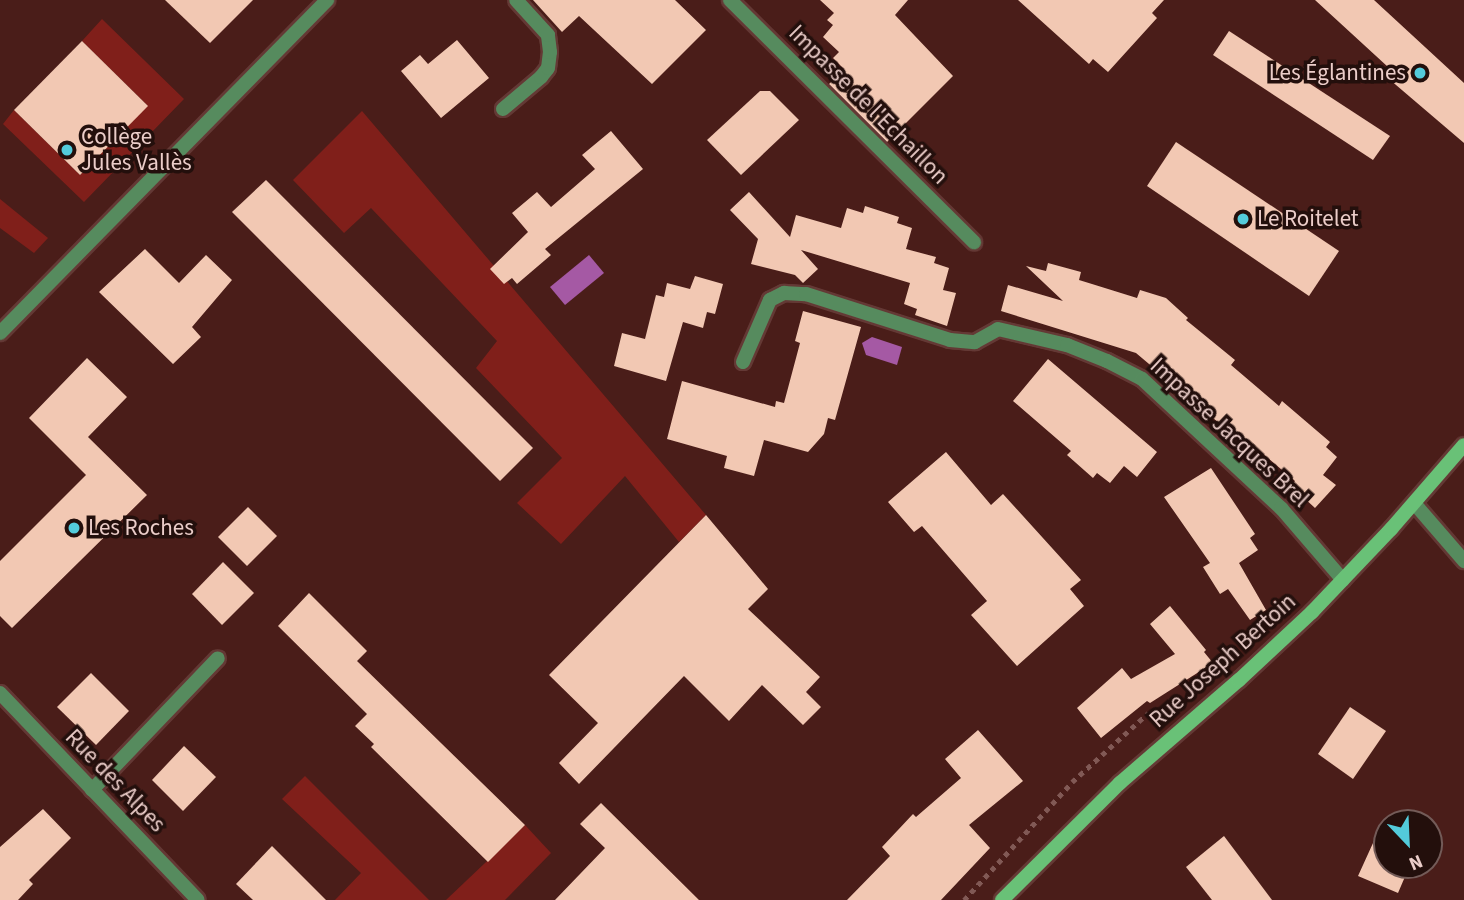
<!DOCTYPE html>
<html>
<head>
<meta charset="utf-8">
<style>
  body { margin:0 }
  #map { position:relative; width:1464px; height:900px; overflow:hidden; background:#4a1d19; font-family:"Source Sans 3",sans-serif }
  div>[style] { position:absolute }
  .green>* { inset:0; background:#801f1a }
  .water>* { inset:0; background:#a559a4 }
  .building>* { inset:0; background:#f2c8b3 }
  .path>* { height:4.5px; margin-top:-2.25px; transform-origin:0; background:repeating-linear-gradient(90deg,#815955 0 5px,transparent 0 10px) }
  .roads { filter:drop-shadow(2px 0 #643935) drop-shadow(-2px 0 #643935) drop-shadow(0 2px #643935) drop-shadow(0 -2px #643935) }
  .lane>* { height:14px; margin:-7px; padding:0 7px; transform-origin:7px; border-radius:7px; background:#568b5e }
  .street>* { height:14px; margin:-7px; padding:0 7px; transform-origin:7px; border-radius:7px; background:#568b5e }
  .secondary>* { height:14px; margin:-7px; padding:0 7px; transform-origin:7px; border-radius:7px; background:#69c177 }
  .dots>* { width:19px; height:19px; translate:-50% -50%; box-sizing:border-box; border:4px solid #230f0c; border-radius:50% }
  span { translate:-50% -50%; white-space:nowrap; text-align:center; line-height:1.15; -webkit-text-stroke:7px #230f0c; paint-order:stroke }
  .poi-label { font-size:23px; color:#ebcdc9 }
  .right { translate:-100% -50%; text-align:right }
  .left { translate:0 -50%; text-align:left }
  .street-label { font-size:23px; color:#ebcdc9 }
  .north { position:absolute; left:1373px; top:809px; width:70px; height:70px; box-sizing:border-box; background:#230f0c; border:2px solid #735b58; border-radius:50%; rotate:157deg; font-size:19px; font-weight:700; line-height:28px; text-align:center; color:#ebcdc9 }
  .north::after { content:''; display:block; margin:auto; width:24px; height:32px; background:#53cbdb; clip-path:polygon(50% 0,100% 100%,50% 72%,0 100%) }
</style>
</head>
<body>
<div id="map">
  <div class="green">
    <div style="clip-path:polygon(102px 19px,184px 99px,84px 202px,3px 124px,14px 110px,80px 175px,147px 105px,82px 41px)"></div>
    <div style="clip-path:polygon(362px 111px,706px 515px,679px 542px,625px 476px,561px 544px,517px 503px,562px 458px,476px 368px,497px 341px,371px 208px,344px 233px,293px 180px)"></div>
    <div style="clip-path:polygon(0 199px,48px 238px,34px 253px,0 228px)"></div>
    <div style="clip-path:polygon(305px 776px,429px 900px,335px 900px,361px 873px,282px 799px)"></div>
    <div style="clip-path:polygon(525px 825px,551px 853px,505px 900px,446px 900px)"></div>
  </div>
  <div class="water">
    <div style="clip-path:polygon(589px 255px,604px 273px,565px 305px,550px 287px)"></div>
    <div style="clip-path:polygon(872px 337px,902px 347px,897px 365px,866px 355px,862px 343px)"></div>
  </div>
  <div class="building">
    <div style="clip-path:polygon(165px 0,253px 0,210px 43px)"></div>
    <div style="clip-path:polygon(533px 0,675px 0,706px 30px,652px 84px,579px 16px,562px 32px)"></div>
    <div style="clip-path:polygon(820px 0,908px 0,895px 15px,953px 76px,887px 142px,829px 84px,844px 69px,833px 58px,839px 52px,823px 37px,833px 25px,827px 20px,834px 13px)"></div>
    <div style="clip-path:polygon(1018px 0,1164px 0,1152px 13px,1157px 18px,1108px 72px,1093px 59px,1089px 64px)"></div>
    <div style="clip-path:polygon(1315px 0,1374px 0,1464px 83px,1464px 143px,1389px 79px,1391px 76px,1384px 70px,1388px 67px)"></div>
    <div style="clip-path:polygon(1229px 31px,1390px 136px,1373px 160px,1213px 55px)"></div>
    <div style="clip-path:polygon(457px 40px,489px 78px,441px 118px,401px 71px,420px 55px,428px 64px)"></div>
    <div style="clip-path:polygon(82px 41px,148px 106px,80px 175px,14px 110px)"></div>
    <div style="clip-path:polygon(760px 91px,770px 91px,799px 120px,741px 175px,707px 140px)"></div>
    <div style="clip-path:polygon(611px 131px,643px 169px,545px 249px,551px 255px,517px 284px,512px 278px,504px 284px,490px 269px,528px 232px,512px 213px,537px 192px,551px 207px,595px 169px,582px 155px)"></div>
    <div style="clip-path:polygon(1176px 142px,1339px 251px,1309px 296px,1147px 186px)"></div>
    <div style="clip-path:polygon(266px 180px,533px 448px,500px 481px,232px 212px)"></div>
    <div style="clip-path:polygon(749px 192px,790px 237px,796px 215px,841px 228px,847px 208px,863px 213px,865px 206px,899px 217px,897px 223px,912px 228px,906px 249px,936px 257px,934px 263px,949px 268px,943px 290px,956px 293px,947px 326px,915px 315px,917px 309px,904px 304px,910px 283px,801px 250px,818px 269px,803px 283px,795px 275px,751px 264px,758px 239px,730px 210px)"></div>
    <div style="clip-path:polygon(145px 249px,179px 283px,206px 255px,232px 280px,192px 327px,201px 337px,173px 364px,99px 292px)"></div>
    <div style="clip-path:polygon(1048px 263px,1081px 272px,1079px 280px,1092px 284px,1137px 298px,1140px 290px,1166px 298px,1188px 318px,1186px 320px,1235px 360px,1231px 365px,1258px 388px,1279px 406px,1282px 401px,1330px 442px,1326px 447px,1337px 457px,1323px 475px,1336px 485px,1315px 508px,1291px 486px,1295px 481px,1248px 441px,1245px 445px,1136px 353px,1001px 311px,1008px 285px,1063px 301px,1026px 266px,1046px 271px)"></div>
    <div style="clip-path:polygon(695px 276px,723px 284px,715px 314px,707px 312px,703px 328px,683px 322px,666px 381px,614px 366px,622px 333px,645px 339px,656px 295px,664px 297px,667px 283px,690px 289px)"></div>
    <div style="clip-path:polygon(803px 311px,861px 327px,835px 420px,828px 418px,824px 434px,808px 452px,764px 440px,754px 476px,724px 468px,727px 456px,667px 439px,682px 381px,775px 407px,776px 401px,784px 403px,800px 343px,795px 341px)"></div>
    <div style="clip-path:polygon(87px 358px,127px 397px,88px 437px,147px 495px,12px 628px,0 616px,0 561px,86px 475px,29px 418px)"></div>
    <div style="clip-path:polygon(1048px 359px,1157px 452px,1137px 477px,1124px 466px,1110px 483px,1097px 473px,1093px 478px,1067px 455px,1071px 451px,1013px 401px)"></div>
    <div style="clip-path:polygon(946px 452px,991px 505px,1003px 494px,1081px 580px,1070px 589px,1084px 606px,1017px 666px,971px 615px,987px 601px,922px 526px,914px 532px,888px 502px)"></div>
    <div style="clip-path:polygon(1211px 468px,1255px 534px,1250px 538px,1258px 550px,1239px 563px,1266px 610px,1250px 620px,1228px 589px,1220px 594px,1203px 567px,1210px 563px,1164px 497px)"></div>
    <div style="clip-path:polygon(248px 507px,277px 536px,247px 566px,218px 537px)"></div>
    <div style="clip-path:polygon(706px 515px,768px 589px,748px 609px,820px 677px,806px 692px,821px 707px,803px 725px,762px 685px,729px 721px,684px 676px,579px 784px,559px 763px,598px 723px,549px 675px)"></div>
    <div style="clip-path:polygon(223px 562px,254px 593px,222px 625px,192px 594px)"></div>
    <div style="clip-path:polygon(309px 593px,367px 651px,357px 661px,525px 825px,488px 862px,371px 747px,374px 744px,355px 726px,367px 714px,278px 626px)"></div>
    <div style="clip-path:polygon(1170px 606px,1206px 650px,1204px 652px,1213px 663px,1150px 703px,1147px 701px,1101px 738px,1077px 708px,1122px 668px,1131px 679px,1175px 654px,1150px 624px)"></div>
    <div style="clip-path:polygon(91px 673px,129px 711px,96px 745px,57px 707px)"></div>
    <div style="clip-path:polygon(1350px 707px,1386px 731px,1353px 779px,1318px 754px)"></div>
    <div style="clip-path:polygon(978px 730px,1023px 781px,969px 825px,990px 848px,941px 900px,847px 900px,890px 856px,882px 847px,913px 814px,916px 817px,961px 778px,945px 759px)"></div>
    <div style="clip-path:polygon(184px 746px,216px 777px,183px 811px,152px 780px)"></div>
    <div style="clip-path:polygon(601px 803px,699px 900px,555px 900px,605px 848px,580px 824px)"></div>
    <div style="clip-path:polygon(43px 809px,71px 838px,29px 880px,33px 884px,18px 900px,0 900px,0 847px)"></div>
    <div style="clip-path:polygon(1383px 821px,1389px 823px,1387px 865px,1410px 865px,1398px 893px,1358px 876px)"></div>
    <div style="clip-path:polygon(1224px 836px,1272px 900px,1212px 900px,1186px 867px)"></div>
    <div style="clip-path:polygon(272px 846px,326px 900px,253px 900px,236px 884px)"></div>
  </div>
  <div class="path">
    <div style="left:964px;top:900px;width:160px;rotate:-47.5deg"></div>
    <div style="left:1072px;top:782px;width:103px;rotate:-42.2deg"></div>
  </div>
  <div class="roads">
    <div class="lane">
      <div style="left:92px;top:790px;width:182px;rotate:-46.3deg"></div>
    </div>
    <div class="street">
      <div style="left:730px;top:0;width:344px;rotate:44.8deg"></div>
      <div style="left:503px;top:109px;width:50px;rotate:-40.1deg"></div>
      <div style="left:541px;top:77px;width:11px;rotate:-52deg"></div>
      <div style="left:548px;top:68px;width:16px;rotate:-83deg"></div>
      <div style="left:550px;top:52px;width:17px;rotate:-97deg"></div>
      <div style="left:548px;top:35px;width:47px;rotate:-132.4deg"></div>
      <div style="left:0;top:333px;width:467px;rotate:-45.5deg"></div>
      <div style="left:743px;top:362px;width:68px;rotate:-66.5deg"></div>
      <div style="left:770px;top:300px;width:16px;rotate:-27deg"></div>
      <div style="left:784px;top:293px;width:22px;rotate:3deg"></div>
      <div style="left:806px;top:294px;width:151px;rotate:17.7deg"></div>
      <div style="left:950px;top:340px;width:25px;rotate:5deg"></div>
      <div style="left:975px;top:342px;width:26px;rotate:-29deg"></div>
      <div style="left:998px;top:329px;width:71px;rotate:13.1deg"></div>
      <div style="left:1067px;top:345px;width:43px;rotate:21.8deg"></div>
      <div style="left:1107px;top:361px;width:39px;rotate:27deg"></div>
      <div style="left:1142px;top:379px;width:190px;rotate:42.9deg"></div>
      <div style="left:1281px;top:508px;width:95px;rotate:49.3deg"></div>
      <div style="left:1414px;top:503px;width:77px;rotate:49.2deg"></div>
      <div style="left:0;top:693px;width:286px;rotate:46.3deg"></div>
    </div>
    <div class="secondary">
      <div style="left:1002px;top:900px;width:166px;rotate:-44.8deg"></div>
      <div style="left:1120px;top:783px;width:157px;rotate:-40.9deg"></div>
      <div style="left:1239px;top:680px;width:100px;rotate:-43deg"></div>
      <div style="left:1312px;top:612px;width:115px;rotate:-46.4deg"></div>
      <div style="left:1391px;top:529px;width:111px;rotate:-49deg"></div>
    </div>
  </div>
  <div class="dots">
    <div style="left:1420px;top:73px;background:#53cbdb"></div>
    <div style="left:67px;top:150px;background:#53cbdb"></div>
    <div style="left:1243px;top:219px;background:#53cbdb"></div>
    <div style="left:74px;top:528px;background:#53cbdb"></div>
  </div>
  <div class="poi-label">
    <span class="right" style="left:1406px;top:73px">Les Églantines</span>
    <span class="left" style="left:81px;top:150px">Collège<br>Jules Vallès</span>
    <span class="left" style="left:1257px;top:219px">Le Roitelet</span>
    <span class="left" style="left:88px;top:528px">Les Roches</span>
  </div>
  <div class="street-label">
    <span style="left:868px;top:105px;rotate:45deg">Impasse de l'Echaillon</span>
    <span style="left:1229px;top:433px;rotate:43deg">Impasse Jacques Brel</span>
    <span style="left:1223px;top:661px;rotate:-42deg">Rue Joseph Bertoin</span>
    <span style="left:115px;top:781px;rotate:46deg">Rue des Alpes</span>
  </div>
  <div class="north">N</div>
</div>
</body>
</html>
